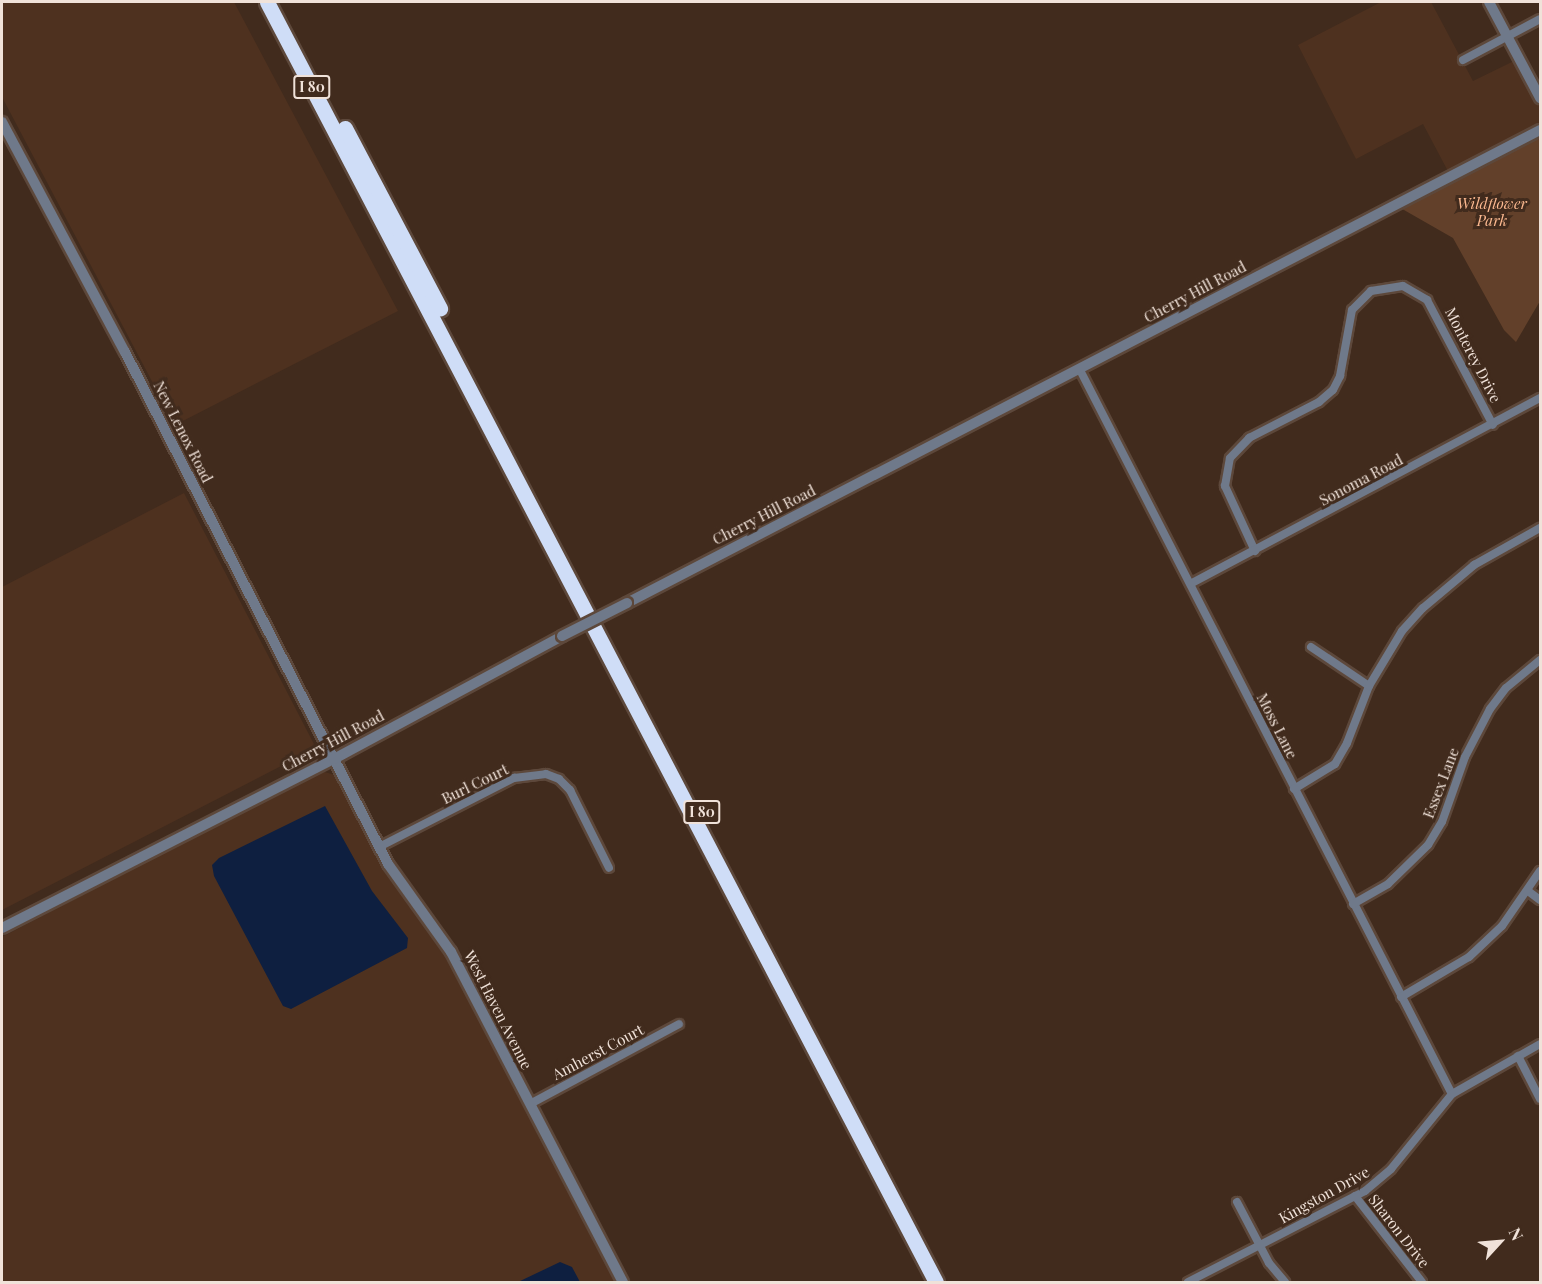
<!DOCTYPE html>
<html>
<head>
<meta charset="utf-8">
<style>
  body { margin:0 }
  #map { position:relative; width:1542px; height:1284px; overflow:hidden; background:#412b1d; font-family:"Playfair Display",serif }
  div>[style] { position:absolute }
  .built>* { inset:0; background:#4e311f }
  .green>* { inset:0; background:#62402a }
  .water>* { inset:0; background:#0e1f40 }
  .roads { filter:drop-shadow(2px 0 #5d483b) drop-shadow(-2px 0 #5d483b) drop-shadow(0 2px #5d483b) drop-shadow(0 -2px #5d483b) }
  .minor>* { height:8px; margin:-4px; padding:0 4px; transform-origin:4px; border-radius:4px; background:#6f798a }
  .tertiary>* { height:10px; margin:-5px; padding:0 5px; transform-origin:5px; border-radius:5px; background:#6f798a }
  .motorway>* { height:15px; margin:-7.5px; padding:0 7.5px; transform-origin:7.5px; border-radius:7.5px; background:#cfddf7 }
  .bridges { filter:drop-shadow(2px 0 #5d483b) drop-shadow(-2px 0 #5d483b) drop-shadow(0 2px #5d483b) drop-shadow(0 -2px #5d483b) }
  .tertiary-bridge>* { height:10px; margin:-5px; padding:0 5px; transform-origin:5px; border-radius:5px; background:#6f798a }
  span { translate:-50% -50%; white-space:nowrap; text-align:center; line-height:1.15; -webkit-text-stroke:6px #412b1d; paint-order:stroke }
  .shield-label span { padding:2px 4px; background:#412b1d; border:2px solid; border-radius:4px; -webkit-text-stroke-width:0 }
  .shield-label { font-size:14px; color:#f0e2d9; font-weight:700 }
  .park-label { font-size:15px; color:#fcb990; font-style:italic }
  .street-label { font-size:15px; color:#f0e2d9 }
  .frame { position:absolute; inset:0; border:3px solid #f0e2d9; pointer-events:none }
  .north { position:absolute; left:1470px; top:1212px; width:60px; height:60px; -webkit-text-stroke:4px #412b1d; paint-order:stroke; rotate:64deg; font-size:16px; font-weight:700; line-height:24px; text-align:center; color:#f0e2d9 }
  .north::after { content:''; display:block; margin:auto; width:21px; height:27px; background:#f0e2d9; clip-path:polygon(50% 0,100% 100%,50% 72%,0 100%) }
</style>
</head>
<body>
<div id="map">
  <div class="built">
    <div style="clip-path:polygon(2px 2px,234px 2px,398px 311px,175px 425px,2px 97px)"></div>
    <div style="clip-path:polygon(1381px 2px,1431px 2px,1473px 81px,1518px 59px,1540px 103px,1540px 128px,1450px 175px,1423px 124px,1356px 159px,1298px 45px)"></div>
    <div style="clip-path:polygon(184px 493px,316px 748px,2px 910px,2px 587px)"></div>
    <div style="clip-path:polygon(321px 771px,335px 775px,343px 786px,392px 881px,457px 973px,618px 1282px,2px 1282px,2px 937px)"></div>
  </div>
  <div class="green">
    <div style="clip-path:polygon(1540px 132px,1540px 301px,1516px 342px,1504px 330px,1453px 238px,1397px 206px)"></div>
  </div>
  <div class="water">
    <div style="clip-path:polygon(325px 806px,372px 891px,408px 938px,407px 948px,291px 1009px,283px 1006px,276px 993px,214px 876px,212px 865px,219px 858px)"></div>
    <div style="clip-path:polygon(560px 1262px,572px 1267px,580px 1282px,518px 1282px)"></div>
  </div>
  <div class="roads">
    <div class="minor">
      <div style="left:1463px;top:60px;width:87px;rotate:-28deg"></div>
      <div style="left:1080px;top:370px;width:814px;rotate:62.81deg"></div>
      <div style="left:1255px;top:551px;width:72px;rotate:-114.8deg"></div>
      <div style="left:1225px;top:486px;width:28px;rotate:-80deg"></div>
      <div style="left:1230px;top:458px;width:28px;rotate:-46deg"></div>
      <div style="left:1249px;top:438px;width:79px;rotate:-27.2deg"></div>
      <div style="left:1319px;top:402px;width:18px;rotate:-41deg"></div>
      <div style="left:1333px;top:390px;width:16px;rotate:-63deg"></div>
      <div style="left:1340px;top:376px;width:67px;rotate:-79.7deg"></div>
      <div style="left:1352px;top:310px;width:27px;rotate:-45deg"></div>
      <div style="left:1371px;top:291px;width:32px;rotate:-9deg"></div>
      <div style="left:1403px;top:286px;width:28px;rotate:30deg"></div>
      <div style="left:1427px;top:300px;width:141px;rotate:62.2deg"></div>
      <div style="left:1192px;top:583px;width:394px;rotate:-28deg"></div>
      <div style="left:1311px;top:647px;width:70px;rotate:33.9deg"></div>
      <div style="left:1294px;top:789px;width:48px;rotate:-31.4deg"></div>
      <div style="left:1335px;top:764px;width:24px;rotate:-60deg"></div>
      <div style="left:1347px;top:743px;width:61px;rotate:-68.9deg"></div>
      <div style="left:1369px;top:686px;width:64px;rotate:-59deg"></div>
      <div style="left:1402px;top:631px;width:31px;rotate:-48deg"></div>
      <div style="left:1423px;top:608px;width:67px;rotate:-40.1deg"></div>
      <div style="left:1474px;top:565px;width:76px;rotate:-29.3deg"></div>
      <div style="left:379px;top:847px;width:152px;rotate:-27.1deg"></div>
      <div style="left:514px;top:778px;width:32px;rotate:-7deg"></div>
      <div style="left:546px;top:774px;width:14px;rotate:21deg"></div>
      <div style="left:559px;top:779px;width:16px;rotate:45deg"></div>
      <div style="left:570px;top:790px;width:87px;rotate:63.4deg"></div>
      <div style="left:1528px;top:891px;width:15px;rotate:37deg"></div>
      <div style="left:1353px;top:904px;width:40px;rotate:-29.7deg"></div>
      <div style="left:1388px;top:884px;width:56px;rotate:-44.3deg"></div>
      <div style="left:1428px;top:845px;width:27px;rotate:-59deg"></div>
      <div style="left:1442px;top:822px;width:69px;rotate:-70.5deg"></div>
      <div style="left:1465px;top:757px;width:54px;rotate:-62.5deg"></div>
      <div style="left:1490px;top:709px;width:26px;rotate:-53deg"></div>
      <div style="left:1506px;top:688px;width:44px;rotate:-39.5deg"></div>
      <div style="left:1401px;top:997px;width:79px;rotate:-30.5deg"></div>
      <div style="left:1469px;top:957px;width:45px;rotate:-43.2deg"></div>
      <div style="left:1502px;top:926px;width:67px;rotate:-55.4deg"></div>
      <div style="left:1518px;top:1056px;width:48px;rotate:62.9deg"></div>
      <div style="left:530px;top:1104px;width:169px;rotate:-28.2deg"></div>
      <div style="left:1355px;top:1196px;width:109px;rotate:52.1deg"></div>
      <div style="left:1237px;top:1202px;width:69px;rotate:62.3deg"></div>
      <div style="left:1269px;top:1263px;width:25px;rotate:50deg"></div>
      <div style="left:1188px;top:1282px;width:199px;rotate:-27.2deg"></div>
      <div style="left:1365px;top:1191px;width:34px;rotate:-40deg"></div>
      <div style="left:1391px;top:1169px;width:97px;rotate:-50.9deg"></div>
      <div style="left:1452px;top:1094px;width:101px;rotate:-29.6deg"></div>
    </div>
    <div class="tertiary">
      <div style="left:1489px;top:2px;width:109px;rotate:62deg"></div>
      <div style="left:2px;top:122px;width:261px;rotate:61.9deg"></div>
      <div style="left:125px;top:352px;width:576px;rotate:62.81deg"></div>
      <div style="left:388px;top:864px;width:108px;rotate:54.4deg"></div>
      <div style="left:451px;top:952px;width:372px;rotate:62.5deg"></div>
      <div style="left:627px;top:603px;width:1028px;rotate:-27.39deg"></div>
      <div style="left:2px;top:928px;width:373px;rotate:-27deg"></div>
      <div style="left:334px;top:759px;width:259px;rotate:-28.3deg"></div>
    </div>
    <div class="motorway">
      <div style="left:267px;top:2px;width:1444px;rotate:62.41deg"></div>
      <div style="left:345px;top:128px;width:204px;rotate:62.2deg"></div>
    </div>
  </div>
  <div class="bridges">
    <div class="tertiary-bridge">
      <div style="left:562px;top:636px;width:73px;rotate:-26.9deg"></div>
    </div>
  </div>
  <div class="shield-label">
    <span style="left:312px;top:87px">I 80</span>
    <span style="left:702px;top:812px">I 80</span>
  </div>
  <div class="park-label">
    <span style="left:1492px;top:212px">Wildflower<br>Park</span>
  </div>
  <div class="street-label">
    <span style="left:1195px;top:292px;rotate:-28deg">Cherry Hill Road</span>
    <span style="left:1473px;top:355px;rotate:63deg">Monterey Drive</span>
    <span style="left:183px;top:432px;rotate:63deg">New Lenox Road</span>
    <span style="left:1361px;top:480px;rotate:-28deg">Sonoma Road</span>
    <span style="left:764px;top:515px;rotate:-27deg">Cherry Hill Road</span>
    <span style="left:1277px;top:726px;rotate:63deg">Moss Lane</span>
    <span style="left:333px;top:741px;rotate:-28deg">Cherry Hill Road</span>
    <span style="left:1441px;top:783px;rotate:-69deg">Essex Lane</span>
    <span style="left:475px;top:784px;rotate:-26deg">Burl Court</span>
    <span style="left:498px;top:1010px;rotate:63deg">West Haven Avenue</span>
    <span style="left:598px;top:1052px;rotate:-28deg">Amherst Court</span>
    <span style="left:1324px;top:1195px;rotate:-29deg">Kingston Drive</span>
    <span style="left:1399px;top:1231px;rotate:52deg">Sharon Drive</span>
  </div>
  <div class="frame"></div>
  <div class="north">N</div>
</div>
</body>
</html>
